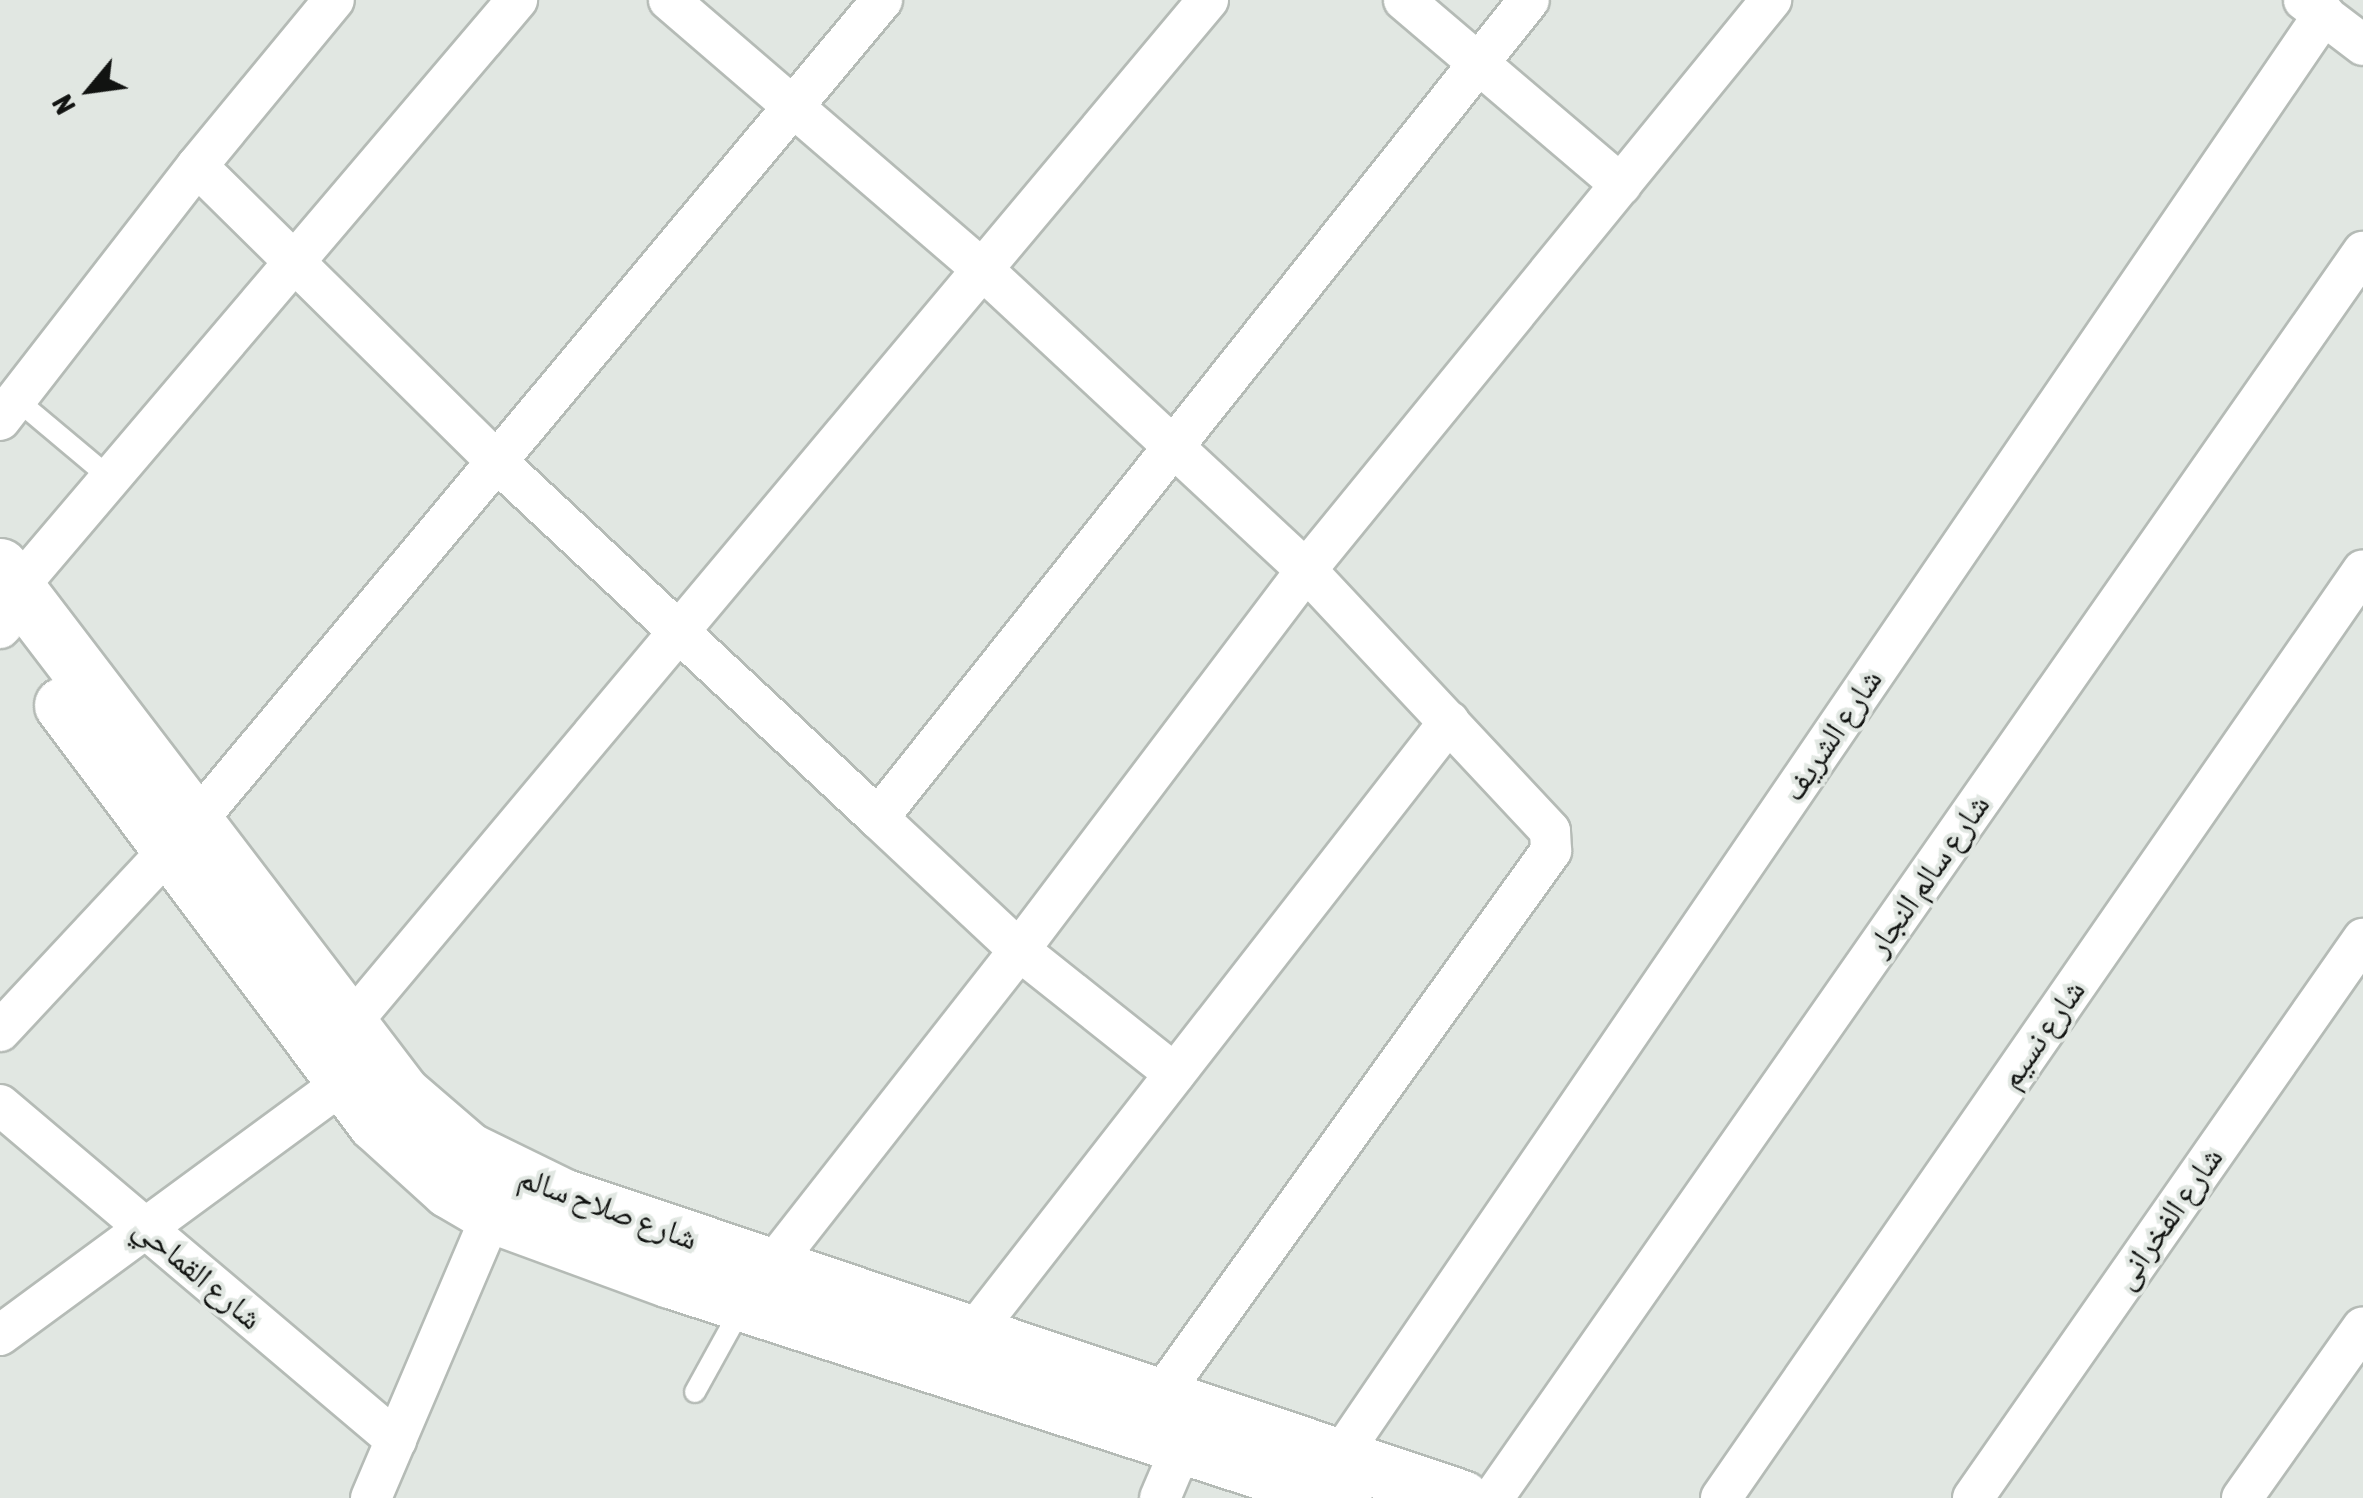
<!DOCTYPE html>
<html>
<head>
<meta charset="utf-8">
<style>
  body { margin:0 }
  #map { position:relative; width:2363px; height:1498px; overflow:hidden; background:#e1e7e2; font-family:"Asap Condensed","Noto Naskh Arabic",sans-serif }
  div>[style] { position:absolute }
  .roads { filter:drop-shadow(2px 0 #b5bbb6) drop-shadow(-2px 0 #b5bbb6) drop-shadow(0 2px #b5bbb6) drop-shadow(0 -2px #b5bbb6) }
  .lane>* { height:20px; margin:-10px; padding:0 10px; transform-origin:10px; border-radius:10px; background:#fff }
  .street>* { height:40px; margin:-20px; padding:0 20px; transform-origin:20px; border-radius:20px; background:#fff }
  .secondary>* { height:55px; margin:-27.5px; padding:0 27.5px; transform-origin:27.5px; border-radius:27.5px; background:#fff }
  span { translate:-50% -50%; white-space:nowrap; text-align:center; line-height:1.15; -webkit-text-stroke:8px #e1e7e2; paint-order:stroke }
  .street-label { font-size:32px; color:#111311 }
  .north { position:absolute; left:40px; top:40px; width:100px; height:100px; -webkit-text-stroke:8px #e1e7e2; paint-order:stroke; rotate:241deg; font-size:28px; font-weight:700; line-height:40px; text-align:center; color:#111311 }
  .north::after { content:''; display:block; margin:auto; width:35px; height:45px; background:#111311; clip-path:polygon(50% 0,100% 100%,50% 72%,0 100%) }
</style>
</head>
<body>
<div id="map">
  <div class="roads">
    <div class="lane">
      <div style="left:16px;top:399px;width:123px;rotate:40deg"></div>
      <div style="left:695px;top:1392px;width:97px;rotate:-61.1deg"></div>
    </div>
    <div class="street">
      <div style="left:669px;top:0;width:411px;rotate:40.7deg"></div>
      <div style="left:981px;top:268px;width:444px;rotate:42.9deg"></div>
      <div style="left:1306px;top:570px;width:357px;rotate:46.9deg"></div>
      <div style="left:1550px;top:831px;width:20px;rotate:87deg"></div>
      <div style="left:1551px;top:851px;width:669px;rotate:125.64deg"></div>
      <div style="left:1404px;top:0;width:285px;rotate:40.4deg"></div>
      <div style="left:2304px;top:0;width:74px;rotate:37.3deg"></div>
      <div style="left:197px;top:166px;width:419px;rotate:44.6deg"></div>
      <div style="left:495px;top:460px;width:524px;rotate:43.07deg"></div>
      <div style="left:878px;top:818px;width:1045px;rotate:-51.49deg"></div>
      <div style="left:0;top:420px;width:321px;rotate:-52.2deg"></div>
      <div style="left:197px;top:166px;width:215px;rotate:-50.5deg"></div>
      <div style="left:17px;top:588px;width:772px;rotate:-49.62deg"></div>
      <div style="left:0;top:628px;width:3px;rotate:-45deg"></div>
      <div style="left:878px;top:818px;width:193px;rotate:43.1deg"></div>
      <div style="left:1019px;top:950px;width:199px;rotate:38.5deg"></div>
      <div style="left:350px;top:1024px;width:1336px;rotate:-50.04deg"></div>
      <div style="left:0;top:1031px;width:290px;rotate:-47deg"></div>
      <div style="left:198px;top:819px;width:1067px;rotate:-50.13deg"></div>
      <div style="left:0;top:1105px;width:519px;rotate:40.23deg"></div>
      <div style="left:756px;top:1286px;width:427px;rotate:-51.9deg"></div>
      <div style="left:1019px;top:950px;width:476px;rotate:-52.9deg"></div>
      <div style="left:1306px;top:570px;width:736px;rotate:-50.79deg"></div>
      <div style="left:973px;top:1333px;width:775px;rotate:-52.08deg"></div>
      <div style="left:0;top:1335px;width:428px;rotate:-36.3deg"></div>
      <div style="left:1340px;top:1456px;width:1746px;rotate:-55.69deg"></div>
      <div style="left:371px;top:1498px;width:308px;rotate:-66.9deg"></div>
      <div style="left:1160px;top:1498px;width:59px;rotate:-66.9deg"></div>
      <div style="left:1493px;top:1498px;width:1520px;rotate:-55.08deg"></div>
      <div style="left:1721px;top:1498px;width:1128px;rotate:-55.32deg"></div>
      <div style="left:1973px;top:1498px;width:682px;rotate:-55.1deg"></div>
      <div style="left:2242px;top:1498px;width:209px;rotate:-54.7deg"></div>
    </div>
    <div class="secondary">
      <div style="left:0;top:566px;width:663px;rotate:52.66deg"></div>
      <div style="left:402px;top:1093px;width:87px;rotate:40.8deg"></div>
      <div style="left:468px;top:1150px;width:105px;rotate:26.1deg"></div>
      <div style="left:562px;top:1196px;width:949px;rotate:18.55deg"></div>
      <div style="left:62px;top:705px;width:522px;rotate:53.17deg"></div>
      <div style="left:375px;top:1123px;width:100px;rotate:42.2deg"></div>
      <div style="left:449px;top:1190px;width:50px;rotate:30.2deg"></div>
      <div style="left:492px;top:1215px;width:189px;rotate:20.1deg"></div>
      <div style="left:670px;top:1280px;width:708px;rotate:17.92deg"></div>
    </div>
  </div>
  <div class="street-label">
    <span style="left:1832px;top:735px;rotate:-56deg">شارع الشريف</span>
    <span style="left:1928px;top:875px;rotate:-55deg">شارع سالم النجار</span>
    <span style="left:2042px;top:1034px;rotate:-55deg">شارع نسيم</span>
    <span style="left:608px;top:1208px;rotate:20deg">شارع صلاح سالم</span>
    <span style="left:2168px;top:1218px;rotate:-55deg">شارع الفخرانى</span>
    <span style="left:198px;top:1273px;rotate:40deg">شارع القماحي</span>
  </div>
  <div class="north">N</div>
</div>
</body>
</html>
